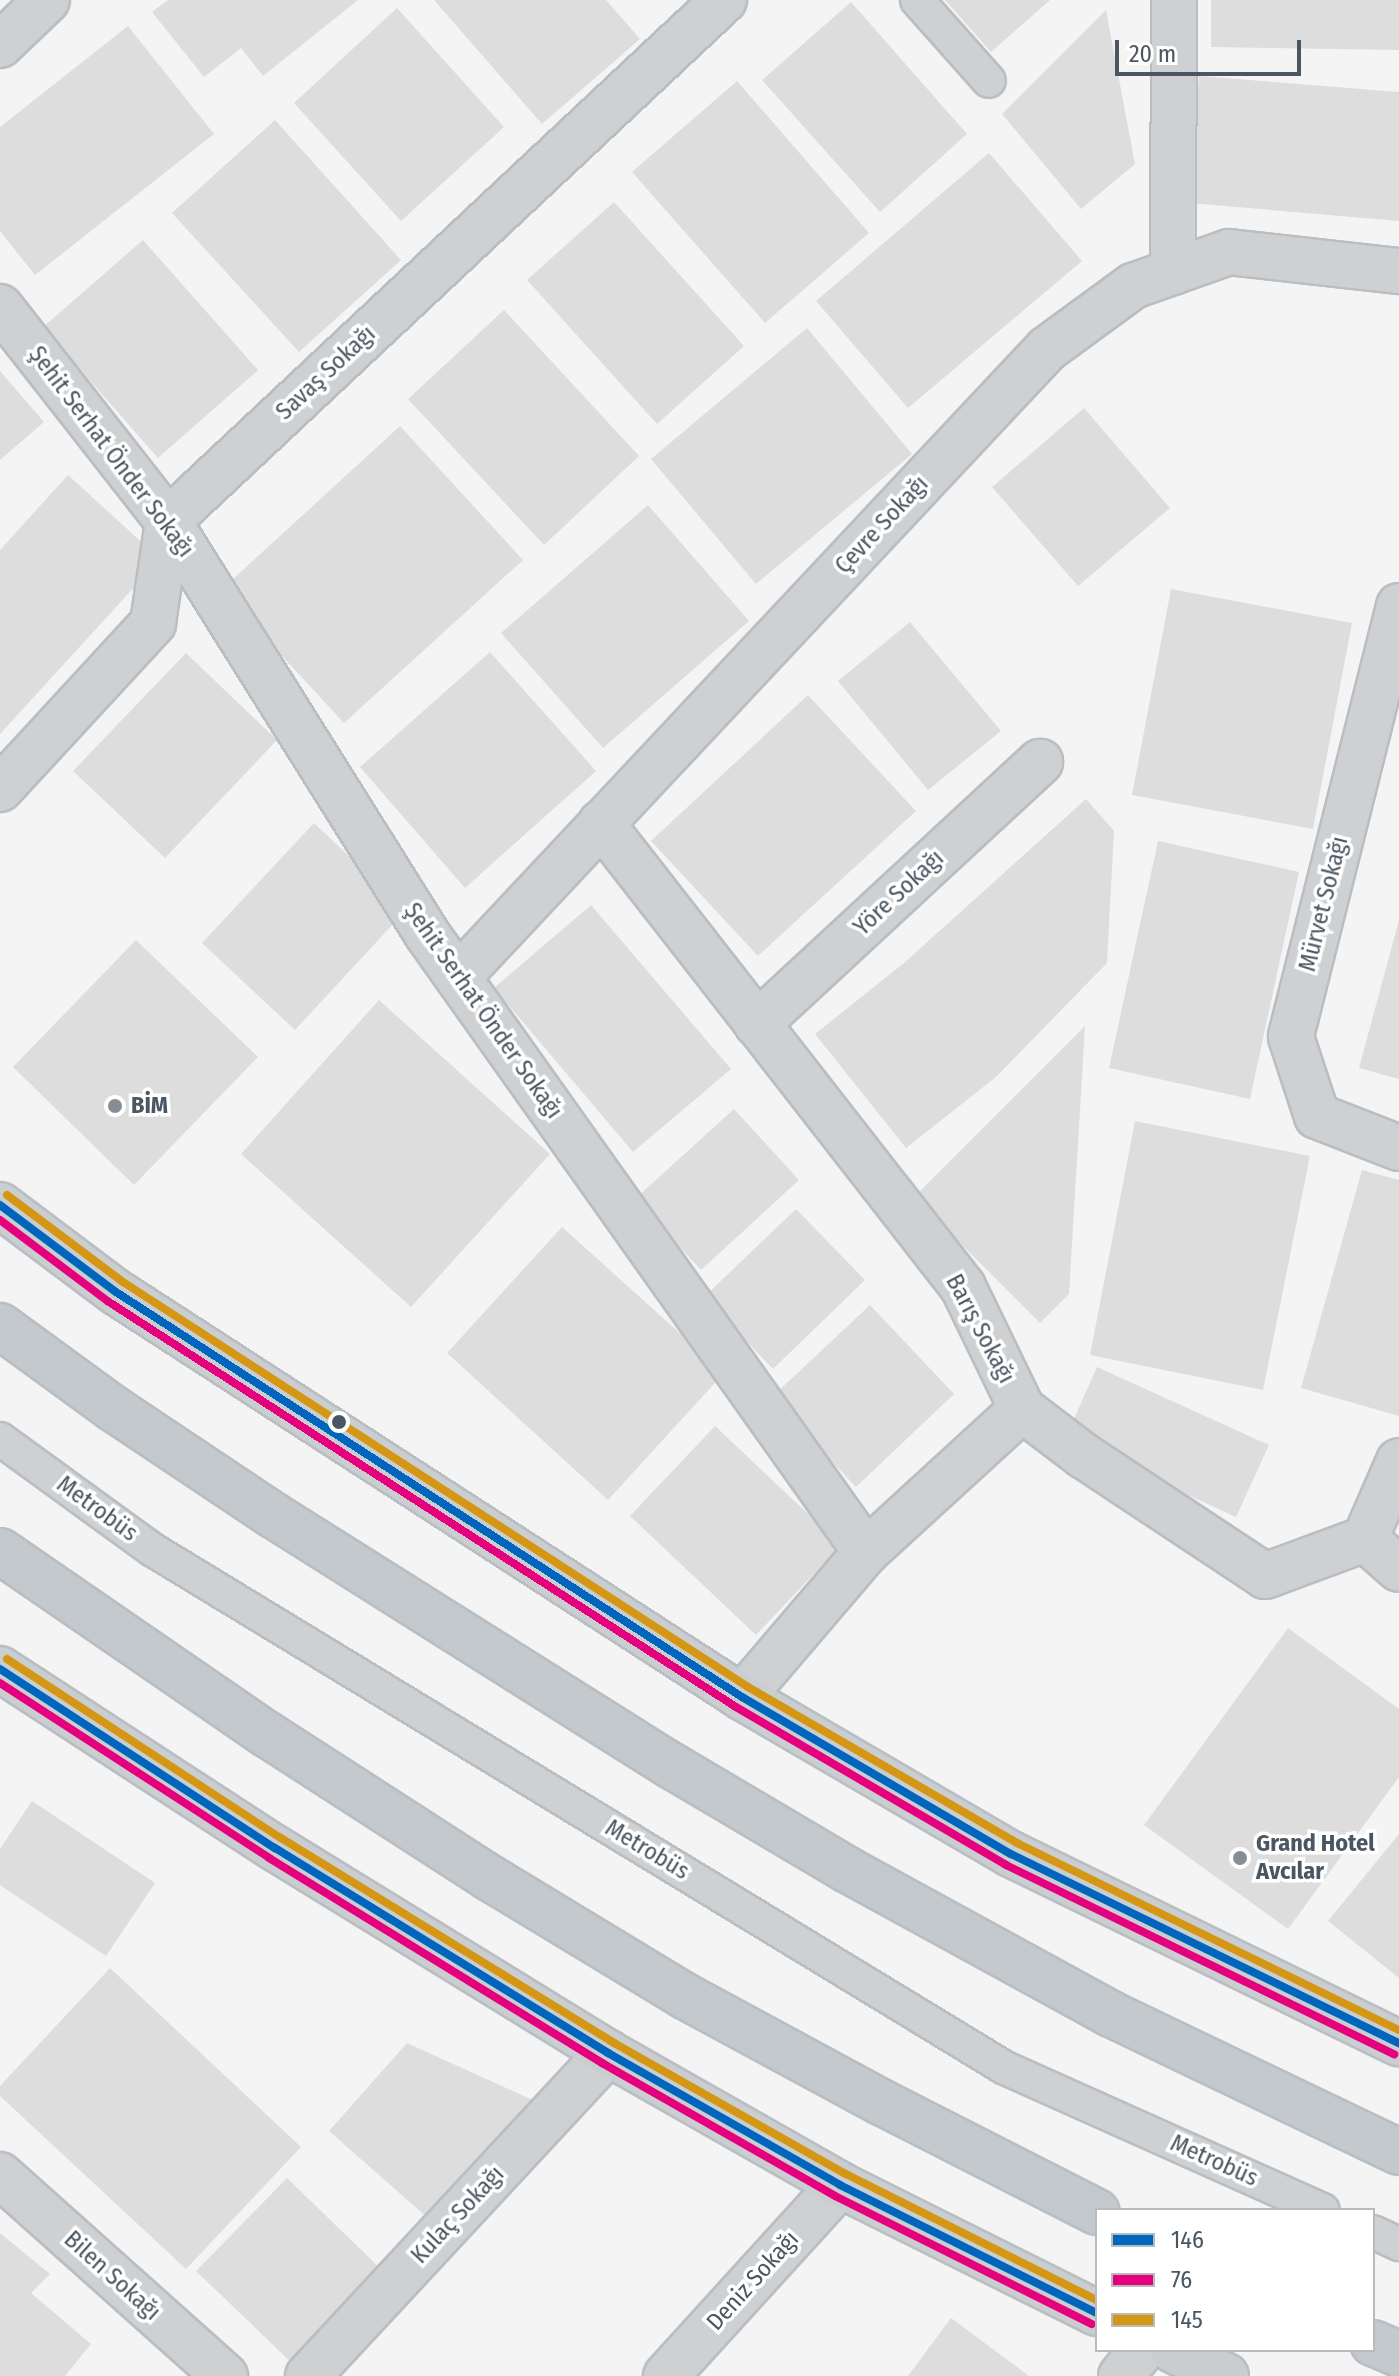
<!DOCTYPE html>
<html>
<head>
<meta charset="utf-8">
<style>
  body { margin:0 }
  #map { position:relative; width:1399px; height:2376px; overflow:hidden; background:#f4f4f4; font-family:"Fira Sans Condensed",sans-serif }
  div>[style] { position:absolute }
  .building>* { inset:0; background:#ddddde }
  .roads { filter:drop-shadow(2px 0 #b9bec3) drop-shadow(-2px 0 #b9bec3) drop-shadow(0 2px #b9bec3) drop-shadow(0 -2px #b9bec3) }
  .service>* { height:32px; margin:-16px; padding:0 16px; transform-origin:16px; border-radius:16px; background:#ced0d2 }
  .minor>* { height:44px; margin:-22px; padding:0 22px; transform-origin:22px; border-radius:22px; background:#ced0d2 }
  .primary>* { height:44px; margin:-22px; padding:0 22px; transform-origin:22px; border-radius:22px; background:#caced1 }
  .trunk>* { height:44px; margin:-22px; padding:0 22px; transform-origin:22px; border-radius:22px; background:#c4c9cd }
  .bus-1>* { height:8px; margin:-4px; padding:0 4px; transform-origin:4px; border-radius:4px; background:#0065bd }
  .bus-2>* { height:8px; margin:-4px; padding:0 4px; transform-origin:4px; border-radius:4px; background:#e5007d }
  .bus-3>* { height:8px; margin:-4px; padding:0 4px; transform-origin:4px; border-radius:4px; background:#d49613 }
  .dots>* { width:22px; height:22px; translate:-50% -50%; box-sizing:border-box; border:4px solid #fff; border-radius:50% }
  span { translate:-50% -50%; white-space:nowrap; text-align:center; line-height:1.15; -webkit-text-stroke:7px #fff; paint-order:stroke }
  .street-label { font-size:24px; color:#4a5661 }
  .poi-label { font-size:24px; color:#4a5661; font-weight:700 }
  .left { translate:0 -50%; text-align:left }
  .legend { position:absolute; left:1095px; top:2208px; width:280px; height:144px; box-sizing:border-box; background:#fff; border:2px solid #b7bbc0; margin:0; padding:10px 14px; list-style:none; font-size:24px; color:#4a5661 }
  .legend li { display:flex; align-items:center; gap:16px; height:40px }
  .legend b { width:40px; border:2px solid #b7bbc0 }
  .scale { position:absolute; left:1115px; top:40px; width:186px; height:36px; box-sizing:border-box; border:4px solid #4a5661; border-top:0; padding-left:10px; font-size:24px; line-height:28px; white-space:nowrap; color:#4a5661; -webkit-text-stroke:6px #fff; paint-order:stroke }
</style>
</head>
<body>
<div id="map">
  <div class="building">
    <div style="clip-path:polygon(168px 0,358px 0,263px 76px,241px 48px,204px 77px,152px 12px)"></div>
    <div style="clip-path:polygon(434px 0,606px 0,640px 39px,542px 124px)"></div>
    <div style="clip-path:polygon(945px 0,1050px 0,991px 52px)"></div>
    <div style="clip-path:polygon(1211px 0,1399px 0,1399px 50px,1211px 47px)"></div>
    <div style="clip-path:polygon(851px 2px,967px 134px,880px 212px,762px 80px)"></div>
    <div style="clip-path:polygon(397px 8px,504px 127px,401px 221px,294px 103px)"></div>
    <div style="clip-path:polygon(1106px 10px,1135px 164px,1081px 209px,1002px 114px)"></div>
    <div style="clip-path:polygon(128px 26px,214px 134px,35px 275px,0 231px,0 127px)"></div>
    <div style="clip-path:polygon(1199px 76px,1399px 92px,1399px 221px,1189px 203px)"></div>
    <div style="clip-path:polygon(737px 81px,869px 233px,765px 323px,632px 172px)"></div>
    <div style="clip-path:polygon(275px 120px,401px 260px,299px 352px,172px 213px)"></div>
    <div style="clip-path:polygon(989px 153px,1082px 261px,908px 408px,816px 301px)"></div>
    <div style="clip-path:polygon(614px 202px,744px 346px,657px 424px,527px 280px)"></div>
    <div style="clip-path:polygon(143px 240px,258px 370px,158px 458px,43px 327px)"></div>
    <div style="clip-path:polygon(504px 310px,639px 456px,544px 545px,408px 399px)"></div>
    <div style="clip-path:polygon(807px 328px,912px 454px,756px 584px,651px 459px)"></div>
    <div style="clip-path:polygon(0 371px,44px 422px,0 460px)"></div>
    <div style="clip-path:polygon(1084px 408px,1170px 508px,1078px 586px,992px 487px)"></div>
    <div style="clip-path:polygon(400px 426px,523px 560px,344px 723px,221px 590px)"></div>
    <div style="clip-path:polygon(68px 475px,160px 559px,0 734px,0 550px)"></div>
    <div style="clip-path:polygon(648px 505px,749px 621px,603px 748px,501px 633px)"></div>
    <div style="clip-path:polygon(1171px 589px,1352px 623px,1313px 829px,1132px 795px)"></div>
    <div style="clip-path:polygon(910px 622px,1001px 731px,928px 790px,838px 681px)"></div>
    <div style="clip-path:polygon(490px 652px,596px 771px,465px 888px,360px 767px)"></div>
    <div style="clip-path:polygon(186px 653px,277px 740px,165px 858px,73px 771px)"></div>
    <div style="clip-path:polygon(808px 695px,916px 811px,758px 956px,651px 841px)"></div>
    <div style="clip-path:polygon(1086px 799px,1114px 831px,1107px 963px,996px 1077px,906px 1148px,815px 1034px,904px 963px)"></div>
    <div style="clip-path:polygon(314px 823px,406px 910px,295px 1030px,202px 943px)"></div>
    <div style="clip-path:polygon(1158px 841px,1299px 872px,1250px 1099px,1109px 1068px)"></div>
    <div style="clip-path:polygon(591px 905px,731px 1069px,633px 1152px,494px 988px)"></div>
    <div style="clip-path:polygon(1399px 920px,1399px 1079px,1359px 1068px)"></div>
    <div style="clip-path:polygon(136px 940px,258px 1057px,134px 1185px,13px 1067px)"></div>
    <div style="clip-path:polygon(379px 1000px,550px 1154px,411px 1307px,241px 1154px)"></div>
    <div style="clip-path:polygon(1085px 1026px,1069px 1294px,1040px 1323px,914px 1197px)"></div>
    <div style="clip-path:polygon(734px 1109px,799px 1180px,701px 1270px,635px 1199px)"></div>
    <div style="clip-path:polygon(1135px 1121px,1310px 1156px,1263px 1390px,1090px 1355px)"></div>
    <div style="clip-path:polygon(1362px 1170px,1399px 1180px,1399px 1416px,1301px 1388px)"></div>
    <div style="clip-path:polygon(796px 1209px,865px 1280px,773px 1369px,704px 1297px)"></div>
    <div style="clip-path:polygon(562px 1227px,724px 1373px,608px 1500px,447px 1353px)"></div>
    <div style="clip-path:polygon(870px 1305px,954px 1394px,856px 1487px,772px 1397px)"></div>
    <div style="clip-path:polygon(1097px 1367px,1269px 1445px,1236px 1517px,1065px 1439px)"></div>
    <div style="clip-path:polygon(715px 1426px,841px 1545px,756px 1635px,630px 1516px)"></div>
    <div style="clip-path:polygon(1288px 1628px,1399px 1709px,1399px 1777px,1288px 1929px,1144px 1825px)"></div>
    <div style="clip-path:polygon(32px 1801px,155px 1883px,106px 1956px,0 1885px,0 1849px)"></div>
    <div style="clip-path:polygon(1399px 1834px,1399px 1978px,1328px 1921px)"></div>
    <div style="clip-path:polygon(110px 1968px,301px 2147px,186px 2269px,0 2096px,0 2086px)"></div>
    <div style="clip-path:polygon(407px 2043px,535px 2101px,430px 2220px,329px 2131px)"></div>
    <div style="clip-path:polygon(287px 2178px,384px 2272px,294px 2365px,196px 2271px)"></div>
    <div style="clip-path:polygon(0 2233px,50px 2274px,31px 2293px,91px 2344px,65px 2376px,0 2376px)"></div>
    <div style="clip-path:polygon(951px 2318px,1029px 2376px,908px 2376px)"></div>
  </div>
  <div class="roads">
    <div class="service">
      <div style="left:917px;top:0;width:108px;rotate:48.4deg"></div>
      <div style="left:0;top:1439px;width:189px;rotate:36deg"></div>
      <div style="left:153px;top:1550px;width:997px;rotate:31.3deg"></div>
      <div style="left:1005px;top:2068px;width:348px;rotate:24.1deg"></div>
      <div style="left:1373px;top:2232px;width:29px;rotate:25deg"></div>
    </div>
    <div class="minor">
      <div style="left:0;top:45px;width:65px;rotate:-43.8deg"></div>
      <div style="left:1173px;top:272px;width:272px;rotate:-89.8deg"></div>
      <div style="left:0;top:307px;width:272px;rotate:51.9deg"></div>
      <div style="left:168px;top:521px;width:487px;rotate:57.9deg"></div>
      <div style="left:427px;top:934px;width:758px;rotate:54.61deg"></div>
      <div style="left:1399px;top:606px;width:444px;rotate:104.1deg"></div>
      <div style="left:1291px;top:1037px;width:83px;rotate:71.8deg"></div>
      <div style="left:1317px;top:1116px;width:88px;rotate:21.3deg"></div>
      <div style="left:0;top:789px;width:226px;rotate:-47.3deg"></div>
      <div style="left:153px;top:623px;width:103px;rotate:-81.6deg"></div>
      <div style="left:168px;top:521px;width:762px;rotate:-43.14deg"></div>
      <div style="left:601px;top:823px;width:589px;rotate:52.04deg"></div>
      <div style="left:963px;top:1287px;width:136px;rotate:64.2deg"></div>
      <div style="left:1022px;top:1409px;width:78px;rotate:37.2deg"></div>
      <div style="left:1084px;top:1456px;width:217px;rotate:33.5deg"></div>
      <div style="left:1265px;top:1576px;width:107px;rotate:-20.3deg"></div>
      <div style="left:1365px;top:1539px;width:45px;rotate:41.4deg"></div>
      <div style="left:458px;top:977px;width:861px;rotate:-46.84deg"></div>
      <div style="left:1047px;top:349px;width:107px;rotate:-36.2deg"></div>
      <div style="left:1133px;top:286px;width:102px;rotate:-19.5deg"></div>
      <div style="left:1229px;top:252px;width:171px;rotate:6.4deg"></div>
      <div style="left:757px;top:1024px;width:386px;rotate:-42.8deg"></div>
      <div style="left:1365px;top:1539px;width:85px;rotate:-66.4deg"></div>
      <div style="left:742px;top:1697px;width:191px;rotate:-49.5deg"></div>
      <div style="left:866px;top:1552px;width:212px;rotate:-42.5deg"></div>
      <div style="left:0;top:2175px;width:302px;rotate:41.8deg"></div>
      <div style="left:308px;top:2376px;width:441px;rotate:-47.1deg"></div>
      <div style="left:666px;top:2376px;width:258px;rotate:-47.7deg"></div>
      <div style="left:1121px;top:2376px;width:33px;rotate:-51deg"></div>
    </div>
    <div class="primary">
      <div style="left:0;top:1205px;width:145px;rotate:36.9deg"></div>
      <div style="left:116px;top:1292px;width:746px;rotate:32.9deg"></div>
      <div style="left:742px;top:1697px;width:311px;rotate:30.3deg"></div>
      <div style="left:1011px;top:1854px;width:432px;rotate:26deg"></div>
      <div style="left:0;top:1669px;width:328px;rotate:33.1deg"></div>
      <div style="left:275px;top:1848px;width:391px;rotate:31.6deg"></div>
      <div style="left:608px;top:2053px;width:267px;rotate:29.6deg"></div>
      <div style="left:840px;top:2185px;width:287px;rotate:26.5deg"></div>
      <div style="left:1173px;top:2350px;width:59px;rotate:26.1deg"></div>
    </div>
    <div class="trunk">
      <div style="left:0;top:1326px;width:141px;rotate:36.1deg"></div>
      <div style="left:114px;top:1409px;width:191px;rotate:33.7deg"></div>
      <div style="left:273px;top:1515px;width:471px;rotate:32.2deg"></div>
      <div style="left:672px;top:1766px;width:204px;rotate:30.6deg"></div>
      <div style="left:848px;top:1870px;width:300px;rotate:28.7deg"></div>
      <div style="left:1111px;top:2014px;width:319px;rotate:25.6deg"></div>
      <div style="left:0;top:1551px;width:325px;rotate:34.5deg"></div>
      <div style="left:268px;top:1735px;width:264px;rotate:32.8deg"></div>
      <div style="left:490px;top:1878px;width:228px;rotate:31.2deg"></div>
      <div style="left:685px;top:1996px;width:223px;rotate:28.4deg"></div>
      <div style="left:881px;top:2102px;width:242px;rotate:27deg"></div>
      <div style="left:1373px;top:2343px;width:28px;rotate:23deg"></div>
    </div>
  </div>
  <div class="bus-1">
    <div style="left:0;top:1205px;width:145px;rotate:36.9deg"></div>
    <div style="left:116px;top:1292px;width:746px;rotate:32.9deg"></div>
    <div style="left:742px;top:1697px;width:311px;rotate:30.3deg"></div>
    <div style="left:1011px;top:1854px;width:432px;rotate:26deg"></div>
    <div style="left:0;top:1669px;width:328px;rotate:33.1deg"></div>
    <div style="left:275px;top:1848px;width:391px;rotate:31.6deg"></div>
    <div style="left:608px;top:2053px;width:267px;rotate:29.6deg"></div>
    <div style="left:840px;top:2185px;width:287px;rotate:26.5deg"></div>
  </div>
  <div class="bus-2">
    <div style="left:0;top:1220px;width:136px;rotate:37deg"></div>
    <div style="left:109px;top:1302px;width:746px;rotate:32.86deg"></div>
    <div style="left:736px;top:1707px;width:313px;rotate:30.3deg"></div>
    <div style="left:1006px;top:1865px;width:432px;rotate:26deg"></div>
    <div style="left:0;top:1683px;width:321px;rotate:33deg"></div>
    <div style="left:269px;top:1858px;width:391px;rotate:31.6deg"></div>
    <div style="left:602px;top:2063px;width:268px;rotate:29.7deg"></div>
    <div style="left:835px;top:2196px;width:287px;rotate:26.5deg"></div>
  </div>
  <div class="bus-3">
    <div style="left:7px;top:1195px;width:145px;rotate:36.9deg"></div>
    <div style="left:123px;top:1282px;width:745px;rotate:32.94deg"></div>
    <div style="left:748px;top:1687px;width:311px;rotate:30.1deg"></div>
    <div style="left:1017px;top:1843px;width:425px;rotate:26.1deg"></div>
    <div style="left:7px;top:1659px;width:327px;rotate:33.2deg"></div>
    <div style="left:281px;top:1838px;width:391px;rotate:31.6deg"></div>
    <div style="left:614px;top:2043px;width:266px;rotate:29.5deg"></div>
    <div style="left:846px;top:2174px;width:281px;rotate:26.7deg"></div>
  </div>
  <div class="dots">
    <div style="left:115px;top:1106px;background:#868d94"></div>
    <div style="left:339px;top:1422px;background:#4a5661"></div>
    <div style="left:1240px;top:1858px;background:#868d94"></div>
  </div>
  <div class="street-label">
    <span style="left:326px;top:373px;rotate:-43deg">Savaş Sokağı</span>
    <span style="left:111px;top:452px;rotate:53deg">Şehit Serhat Önder Sokağı</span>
    <span style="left:882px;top:525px;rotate:-47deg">Çevre Sokağı</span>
    <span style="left:899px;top:893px;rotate:-43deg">Yöre Sokağı</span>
    <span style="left:1324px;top:904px;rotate:-76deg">Mürvet Sokağı</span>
    <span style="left:483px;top:1011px;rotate:55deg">Şehit Serhat Önder Sokağı</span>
    <span style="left:980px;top:1329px;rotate:62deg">Barış Sokağı</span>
    <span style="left:97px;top:1509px;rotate:36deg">Metrobüs</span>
    <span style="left:647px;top:1850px;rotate:31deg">Metrobüs</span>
    <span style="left:1214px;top:2161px;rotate:24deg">Metrobüs</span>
    <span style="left:458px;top:2215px;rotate:-47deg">Kulaç Sokağı</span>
    <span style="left:112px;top:2276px;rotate:42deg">Bilen Sokağı</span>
    <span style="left:753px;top:2281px;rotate:-48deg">Deniz Sokağı</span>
  </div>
  <div class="poi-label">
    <span class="left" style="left:131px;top:1106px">BİM</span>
    <span class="left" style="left:1256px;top:1858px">Grand Hotel<br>Avcılar</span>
  </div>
  <ul class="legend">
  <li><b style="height:10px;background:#0065bd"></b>146</li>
  <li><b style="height:10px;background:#e5007d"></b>76</li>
  <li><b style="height:10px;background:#d49613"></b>145</li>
  </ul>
  <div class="scale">20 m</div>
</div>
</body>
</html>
